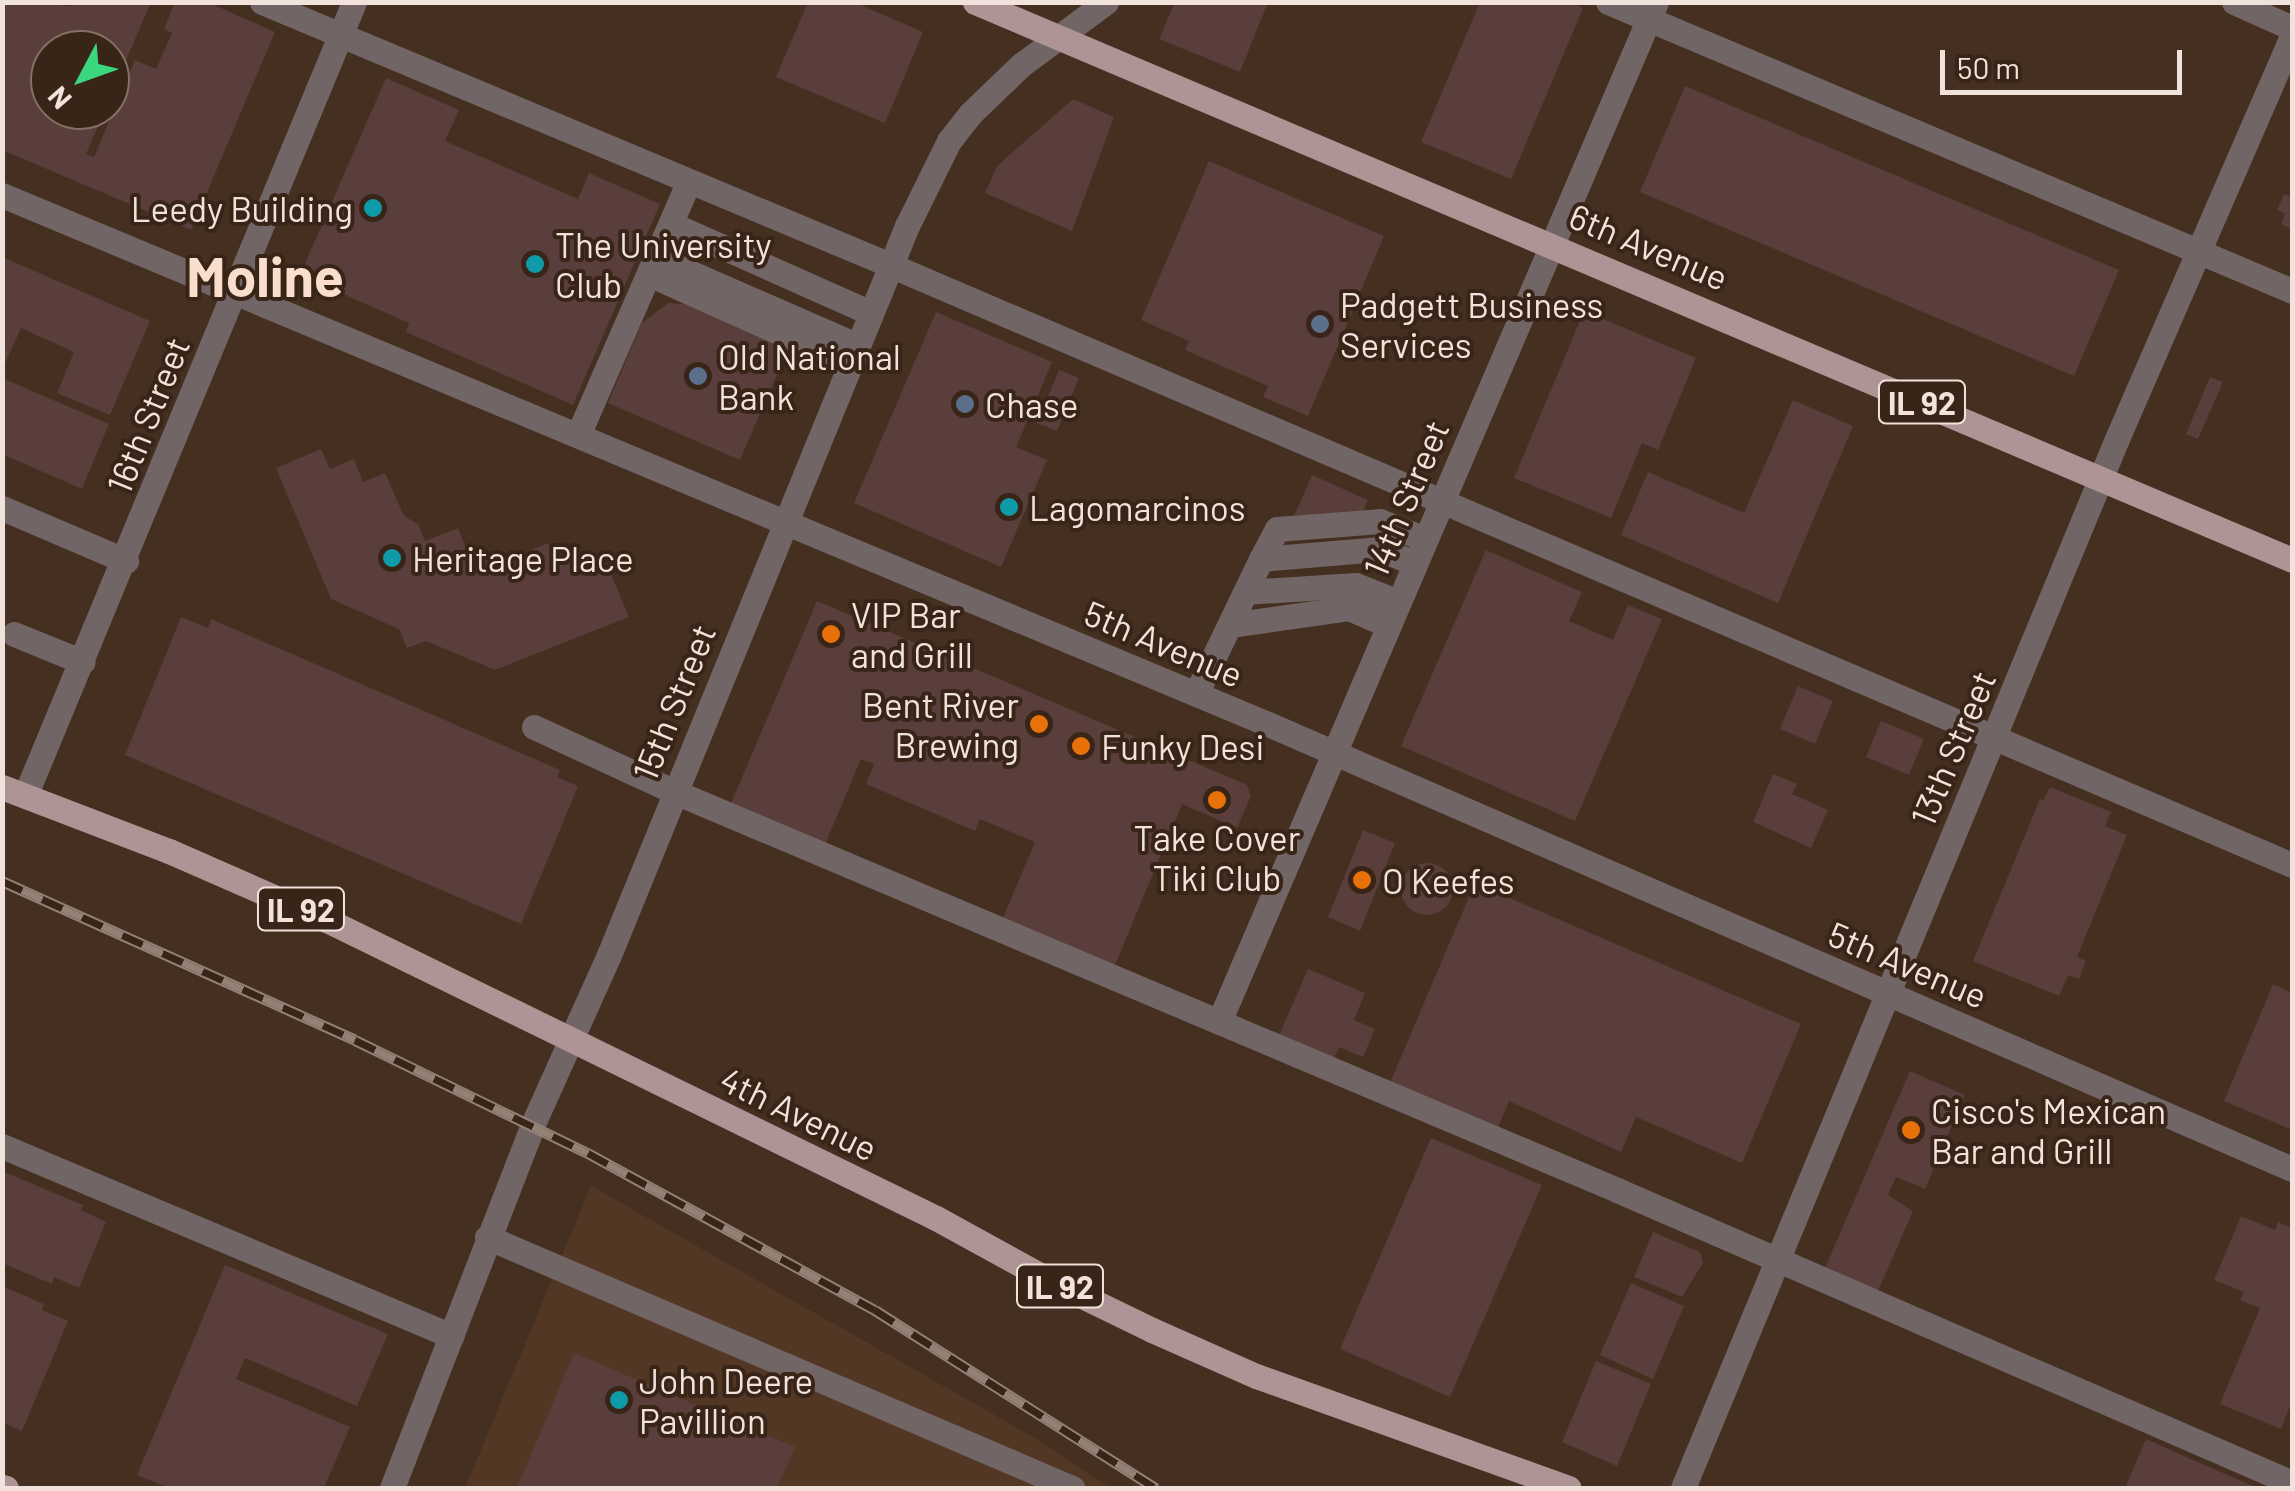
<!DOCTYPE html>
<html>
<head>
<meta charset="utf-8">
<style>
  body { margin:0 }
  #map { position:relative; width:2295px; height:1491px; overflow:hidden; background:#442f21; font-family:Barlow,sans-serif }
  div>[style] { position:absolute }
  .built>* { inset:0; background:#523725 }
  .building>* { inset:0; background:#593e3b }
  .round { border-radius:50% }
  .minor>* { height:25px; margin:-12.5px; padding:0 12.5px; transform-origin:12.5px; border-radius:12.5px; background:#726565 }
  .major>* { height:25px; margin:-12.5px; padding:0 12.5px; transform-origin:12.5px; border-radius:12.5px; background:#af9495 }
  .rail>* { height:11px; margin-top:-5.5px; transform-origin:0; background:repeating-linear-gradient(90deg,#392517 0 22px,#938175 0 44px); box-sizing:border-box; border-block:2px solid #938175 }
  .dots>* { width:28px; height:28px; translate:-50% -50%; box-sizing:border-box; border:5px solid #392517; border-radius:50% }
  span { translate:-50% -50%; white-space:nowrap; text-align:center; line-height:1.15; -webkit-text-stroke:8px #392517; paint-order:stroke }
  .shield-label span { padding:2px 8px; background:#392517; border:2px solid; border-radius:8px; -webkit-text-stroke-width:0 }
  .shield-label { font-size:32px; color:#f1e3db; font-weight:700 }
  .poi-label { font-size:35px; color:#f1e3db }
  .right { translate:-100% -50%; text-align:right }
  .left { translate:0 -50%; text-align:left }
  .street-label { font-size:35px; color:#f1e3db }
  .town-label { font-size:55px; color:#f9decd; font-weight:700 }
  .frame { position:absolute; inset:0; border:5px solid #f1e3db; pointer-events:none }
  .north { position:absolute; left:30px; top:30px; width:100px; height:100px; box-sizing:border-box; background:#392517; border:2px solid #837165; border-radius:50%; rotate:229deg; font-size:28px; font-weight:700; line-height:40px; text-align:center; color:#f1e3db }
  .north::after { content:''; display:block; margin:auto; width:35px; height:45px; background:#3bd77f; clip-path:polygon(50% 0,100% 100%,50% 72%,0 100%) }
  .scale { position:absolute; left:1940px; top:50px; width:242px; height:45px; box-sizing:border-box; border:5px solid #f1e3db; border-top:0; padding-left:12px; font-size:30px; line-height:35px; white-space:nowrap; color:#f1e3db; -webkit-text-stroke:8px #392517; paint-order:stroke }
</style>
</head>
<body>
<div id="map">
  <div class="built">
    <div style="clip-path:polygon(591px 1186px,1037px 1439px,1111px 1488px,465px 1488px)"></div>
  </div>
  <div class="building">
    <div style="clip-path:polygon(2px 2px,71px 6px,72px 2px,151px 2px,110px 98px,110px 50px,50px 50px,50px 110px,105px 110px,86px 154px,94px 157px,135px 60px,156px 69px,172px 33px,164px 29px,175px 2px,207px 2px,275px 32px,191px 230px,2px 150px)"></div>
    <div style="clip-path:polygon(808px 2px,854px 2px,923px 32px,885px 123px,776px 77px)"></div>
    <div style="clip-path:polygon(1175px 2px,1268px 2px,1240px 72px,1159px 39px)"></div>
    <div style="clip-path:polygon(1480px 2px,1571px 2px,1583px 8px,1511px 179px,1421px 142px)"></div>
    <div style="clip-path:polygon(386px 78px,459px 110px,445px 141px,578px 199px,589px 173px,660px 204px,573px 405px,406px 332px,409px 323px,300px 275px)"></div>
    <div style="clip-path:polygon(1685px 86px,2119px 270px,2074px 376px,1640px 192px)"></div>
    <div style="clip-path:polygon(1073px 99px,1114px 117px,1072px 231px,985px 193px,997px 166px)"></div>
    <div style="clip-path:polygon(1209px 161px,1384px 236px,1308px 416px,1263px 397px,1268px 386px,1185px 350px,1189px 341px,1141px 320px)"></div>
    <div style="clip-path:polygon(2284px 194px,2292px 197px,2292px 229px,2281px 224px,2285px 214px,2277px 210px)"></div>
    <div style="clip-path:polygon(2px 257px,150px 321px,110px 415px,57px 393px,74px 352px,21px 328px,2px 370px)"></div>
    <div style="clip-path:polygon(668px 303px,685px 304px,788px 349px,740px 460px,608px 403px,642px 323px)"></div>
    <div style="clip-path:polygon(1584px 311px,1696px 358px,1658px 450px,1642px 443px,1611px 518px,1514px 478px)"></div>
    <div style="clip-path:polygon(936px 312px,1052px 362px,1016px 447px,1047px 460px,1001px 567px,854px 503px)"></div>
    <div style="clip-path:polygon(1059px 370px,1079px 378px,1057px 431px,1037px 423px)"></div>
    <div style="clip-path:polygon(2210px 377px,2223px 382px,2198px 439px,2186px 434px)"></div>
    <div style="clip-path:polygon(2px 378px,109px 424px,82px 489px,2px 454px)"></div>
    <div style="clip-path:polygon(1793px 400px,1853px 426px,1778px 603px,1621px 535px,1648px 472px,1744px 513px)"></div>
    <div style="clip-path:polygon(321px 449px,330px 469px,354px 459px,363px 482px,385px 473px,404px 516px,418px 524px,425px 541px,458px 528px,471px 562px,490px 555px,503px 561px,548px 543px,557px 564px,579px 555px,589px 577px,609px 569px,629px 617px,495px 670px,426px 641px,407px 648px,399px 629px,331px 599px,276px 468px)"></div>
    <div style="clip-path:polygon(1312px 475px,1368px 500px,1362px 514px,1291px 523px)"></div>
    <div style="clip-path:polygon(1486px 550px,1582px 592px,1569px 621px,1613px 640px,1628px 605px,1662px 619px,1575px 821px,1401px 746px)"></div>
    <div style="clip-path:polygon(817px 601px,1247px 785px,1251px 796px,1237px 828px,1182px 804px,1115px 965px,1003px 918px,1035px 842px,980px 819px,975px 831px,866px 784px,874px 764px,861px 759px,823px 849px,729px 808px)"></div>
    <div style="clip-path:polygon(181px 617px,208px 628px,211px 619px,560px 770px,557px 777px,578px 786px,521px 924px,125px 755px)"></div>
    <div style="clip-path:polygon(1798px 686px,1833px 701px,1815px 744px,1780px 729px)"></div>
    <div style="clip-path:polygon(1881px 721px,1924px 739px,1909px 775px,1866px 757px)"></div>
    <div style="clip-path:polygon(1773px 774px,1797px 784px,1792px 794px,1828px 810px,1811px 848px,1753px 822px)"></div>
    <div style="clip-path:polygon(2050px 787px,2111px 812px,2105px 826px,2127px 835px,2077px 957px,2086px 961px,2079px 979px,2068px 975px,2059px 996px,1973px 961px,2040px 799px,2043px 801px)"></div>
    <div style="clip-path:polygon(1363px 830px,1395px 843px,1360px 931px,1328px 917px)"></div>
    <div class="round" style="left:1401px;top:863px;width:52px;height:52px"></div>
    <div style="clip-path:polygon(1475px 883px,1801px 1024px,1742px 1163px,1636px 1117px,1621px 1152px,1509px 1101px,1496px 1132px,1389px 1085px)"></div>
    <div style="clip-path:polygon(1308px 969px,1365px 993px,1354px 1020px,1375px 1029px,1363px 1057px,1339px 1047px,1331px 1065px,1285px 1045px,1280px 1033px)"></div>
    <div style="clip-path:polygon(2273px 984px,2292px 993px,2292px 1130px,2224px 1101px)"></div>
    <div style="clip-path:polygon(1910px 1071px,1965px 1095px,1925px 1189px,1896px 1177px,1888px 1195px,1913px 1211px,1875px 1298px,1822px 1275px)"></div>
    <div style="clip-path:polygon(1431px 1138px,1542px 1185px,1450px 1397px,1340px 1349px)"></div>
    <div style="clip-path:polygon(2px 1171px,83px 1205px,81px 1210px,106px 1222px,79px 1288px,54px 1277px,52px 1284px,2px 1263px)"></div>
    <div style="clip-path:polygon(2241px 1216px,2275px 1230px,2278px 1222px,2292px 1228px,2292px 1401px,2281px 1429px,2220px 1404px,2260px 1308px,2240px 1300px,2244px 1292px,2214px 1280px)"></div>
    <div style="clip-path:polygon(1653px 1232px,1700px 1252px,1703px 1263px,1682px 1297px,1634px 1277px)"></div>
    <div style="clip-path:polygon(225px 1265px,388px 1334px,357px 1406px,245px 1358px,236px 1379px,350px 1427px,324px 1488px,169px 1488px,137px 1475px)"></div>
    <div style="clip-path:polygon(1631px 1283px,1684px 1306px,1653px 1379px,1600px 1355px)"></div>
    <div style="clip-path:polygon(2px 1286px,44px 1304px,42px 1310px,68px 1321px,22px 1431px,2px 1422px)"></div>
    <div style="clip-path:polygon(574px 1353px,795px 1447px,777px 1488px,517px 1488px)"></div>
    <div style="clip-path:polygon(1596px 1361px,1651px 1384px,1617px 1466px,1562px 1442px)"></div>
    <div style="clip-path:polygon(2146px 1439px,2193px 1460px,2258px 1488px,2125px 1488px)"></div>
  </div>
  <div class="minor">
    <div style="left:262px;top:2px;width:681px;rotate:22.72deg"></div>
    <div style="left:890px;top:265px;width:1525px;rotate:23.17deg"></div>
    <div style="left:1608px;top:2px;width:743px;rotate:22.9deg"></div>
    <div style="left:2234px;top:2px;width:64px;rotate:24.1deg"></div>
    <div style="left:2px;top:195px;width:1372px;rotate:22.68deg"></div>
    <div style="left:1268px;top:724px;width:1117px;rotate:23.49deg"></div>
    <div style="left:671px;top:224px;width:219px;rotate:24deg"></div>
    <div style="left:657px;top:258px;width:219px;rotate:23.6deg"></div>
    <div style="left:649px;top:274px;width:220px;rotate:24.1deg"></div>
    <div style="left:578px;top:435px;width:277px;rotate:-66.4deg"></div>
    <div style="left:2px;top:508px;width:135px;rotate:23.1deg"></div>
    <div style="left:1261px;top:559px;width:34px;rotate:-62deg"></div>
    <div style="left:1277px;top:529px;width:103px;rotate:-4.4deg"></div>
    <div style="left:1380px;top:521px;width:48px;rotate:21.8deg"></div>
    <div style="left:1245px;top:592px;width:111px;rotate:-3.6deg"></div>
    <div style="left:1356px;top:585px;width:45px;rotate:22deg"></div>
    <div style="left:1230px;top:625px;width:120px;rotate:-8.1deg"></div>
    <div style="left:1349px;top:608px;width:43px;rotate:23.6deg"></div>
    <div style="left:14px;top:634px;width:74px;rotate:22.1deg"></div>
    <div style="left:1196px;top:694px;width:150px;rotate:-64.3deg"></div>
    <div style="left:1261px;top:559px;width:118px;rotate:-4.8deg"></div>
    <div style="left:1379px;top:549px;width:39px;rotate:21deg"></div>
    <div style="left:534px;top:727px;width:155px;rotate:24.7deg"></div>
    <div style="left:675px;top:792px;width:1023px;rotate:22.9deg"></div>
    <div style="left:1617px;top:1190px;width:736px;rotate:23.46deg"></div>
    <div style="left:25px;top:796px;width:859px;rotate:-67.49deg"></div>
    <div style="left:1219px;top:1022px;width:1110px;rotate:-66.81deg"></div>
    <div style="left:2px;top:1146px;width:488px;rotate:22.9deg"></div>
    <div style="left:487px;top:1237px;width:637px;rotate:23.22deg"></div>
    <div style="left:392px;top:1488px;width:390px;rotate:-68.8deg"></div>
    <div style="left:533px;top:1124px;width:185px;rotate:-65.8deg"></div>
    <div style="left:609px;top:955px;width:788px;rotate:-67.77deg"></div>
    <div style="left:907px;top:226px;width:95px;rotate:-63.7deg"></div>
    <div style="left:949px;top:141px;width:34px;rotate:-52deg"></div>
    <div style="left:970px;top:114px;width:71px;rotate:-43.9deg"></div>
    <div style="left:1021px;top:65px;width:106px;rotate:-36.5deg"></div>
    <div style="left:1683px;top:1488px;width:1133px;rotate:-67.53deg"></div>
    <div style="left:2116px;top:441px;width:441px;rotate:-66.5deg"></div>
  </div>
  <div class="major">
    <div style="left:975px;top:2px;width:1430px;rotate:22.96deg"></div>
    <div style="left:2px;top:787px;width:179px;rotate:21deg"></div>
    <div style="left:169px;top:851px;width:181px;rotate:23.7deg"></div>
    <div style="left:335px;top:924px;width:669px;rotate:26.07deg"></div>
    <div style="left:936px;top:1218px;width:124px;rotate:28.8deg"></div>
    <div style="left:1045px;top:1278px;width:119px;rotate:25.9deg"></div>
    <div style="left:1152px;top:1330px;width:114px;rotate:23.9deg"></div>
    <div style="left:1256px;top:1376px;width:332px;rotate:19.7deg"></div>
    <div style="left:2px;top:1487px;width:4px;rotate:14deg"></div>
  </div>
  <div class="rail">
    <div style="left:2px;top:881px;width:387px;rotate:24.2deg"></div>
    <div style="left:355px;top:1040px;width:259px;rotate:25.9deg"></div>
    <div style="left:588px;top:1153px;width:327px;rotate:28.7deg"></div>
    <div style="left:875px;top:1310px;width:333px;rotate:32.4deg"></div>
  </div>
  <div class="dots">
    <div style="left:373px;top:208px;background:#0f9aa8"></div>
    <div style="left:535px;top:264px;background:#0f9aa8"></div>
    <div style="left:1320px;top:324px;background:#5c6f8a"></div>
    <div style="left:698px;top:376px;background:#5c6f8a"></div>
    <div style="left:965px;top:404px;background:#5c6f8a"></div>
    <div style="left:1009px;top:507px;background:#0f9aa8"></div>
    <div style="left:392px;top:558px;background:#0f9aa8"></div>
    <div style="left:831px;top:634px;background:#e8710a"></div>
    <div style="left:1039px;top:724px;background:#e8710a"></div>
    <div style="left:1081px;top:746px;background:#e8710a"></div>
    <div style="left:1217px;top:800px;background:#e8710a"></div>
    <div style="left:1362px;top:880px;background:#e8710a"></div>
    <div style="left:1911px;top:1130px;background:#e8710a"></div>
    <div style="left:619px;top:1400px;background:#0f9aa8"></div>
  </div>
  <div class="shield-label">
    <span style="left:1922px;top:402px">IL 92</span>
    <span style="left:301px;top:909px">IL 92</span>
    <span style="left:1060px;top:1286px">IL 92</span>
  </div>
  <div class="poi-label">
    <span class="right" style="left:353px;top:208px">Leedy Building</span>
    <span class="left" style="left:555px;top:264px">The University<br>Club</span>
    <span class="left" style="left:1340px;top:324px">Padgett Business<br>Services</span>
    <span class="left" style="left:718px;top:376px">Old National<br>Bank</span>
    <span class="left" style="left:985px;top:404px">Chase</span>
    <span class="left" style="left:1029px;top:507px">Lagomarcinos</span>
    <span class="left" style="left:412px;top:558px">Heritage Place</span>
    <span class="left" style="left:851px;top:634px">VIP Bar<br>and Grill</span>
    <span class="right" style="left:1019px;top:724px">Bent River<br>Brewing</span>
    <span class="left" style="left:1101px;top:746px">Funky Desi</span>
    <span style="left:1217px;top:857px">Take Cover<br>Tiki Club</span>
    <span class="left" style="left:1382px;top:880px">O Keefes</span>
    <span class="left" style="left:1931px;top:1130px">Cisco's Mexican<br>Bar and Grill</span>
    <span class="left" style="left:639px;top:1400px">John Deere<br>Pavillion</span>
  </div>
  <div class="street-label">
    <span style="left:1649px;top:246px;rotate:23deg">6th Avenue</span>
    <span style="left:147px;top:415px;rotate:-68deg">16th Street</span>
    <span style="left:1405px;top:498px;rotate:-67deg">14th Street</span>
    <span style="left:1164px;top:643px;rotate:23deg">5th Avenue</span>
    <span style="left:673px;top:702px;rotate:-68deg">15th Street</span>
    <span style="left:1952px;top:748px;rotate:-67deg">13th Street</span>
    <span style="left:1908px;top:964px;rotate:23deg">5th Avenue</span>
    <span style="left:799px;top:1113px;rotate:26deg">4th Avenue</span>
  </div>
  <div class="town-label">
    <span style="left:265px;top:276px">Moline</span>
  </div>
  <div class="frame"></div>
  <div class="north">N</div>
  <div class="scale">50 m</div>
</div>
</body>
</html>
